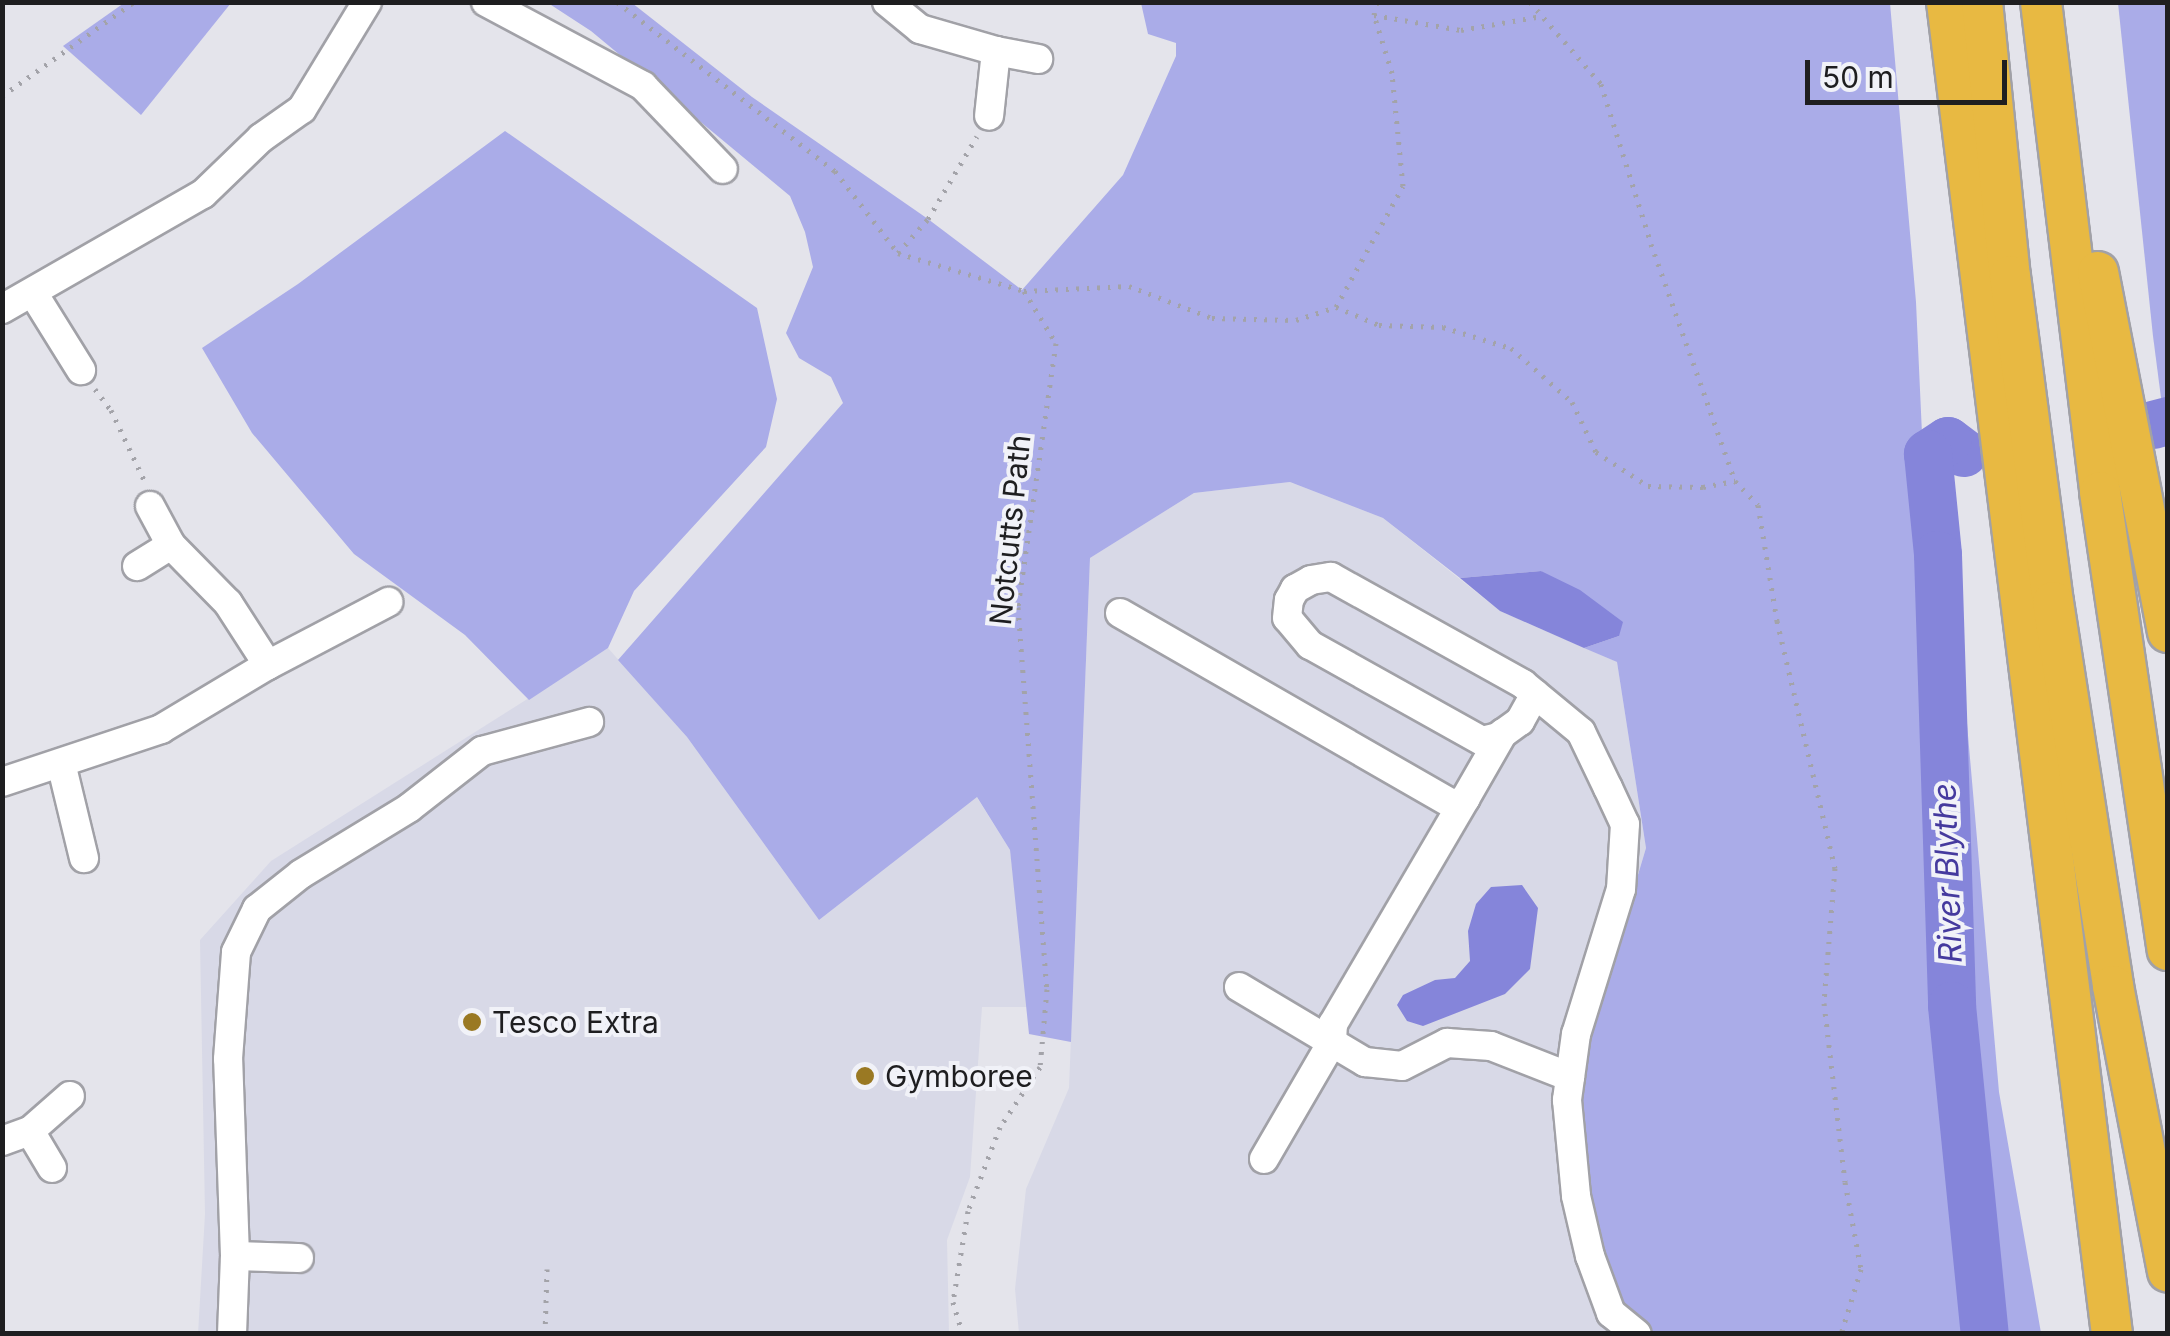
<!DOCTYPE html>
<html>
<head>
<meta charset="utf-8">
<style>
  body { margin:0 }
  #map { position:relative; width:2170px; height:1336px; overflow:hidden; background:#e4e4eb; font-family:Inter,sans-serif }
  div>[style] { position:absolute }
  .built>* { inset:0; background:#d8d9e7 }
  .green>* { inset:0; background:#aaace8 }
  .water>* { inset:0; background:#8585da }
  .river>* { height:48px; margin:-24px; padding:0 24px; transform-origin:24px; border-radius:24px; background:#8585da }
  .path>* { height:5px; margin-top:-2.5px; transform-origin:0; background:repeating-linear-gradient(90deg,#a3a3a9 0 2.5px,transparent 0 10.5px) }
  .roads { filter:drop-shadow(2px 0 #a1a1a7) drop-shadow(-2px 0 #a1a1a7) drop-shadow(0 2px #a1a1a7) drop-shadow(0 -2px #a1a1a7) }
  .minor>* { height:28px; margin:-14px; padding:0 14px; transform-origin:14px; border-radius:14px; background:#fff }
  .highway>* { height:40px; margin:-20px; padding:0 20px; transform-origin:20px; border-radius:20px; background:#e8b942 }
  .dots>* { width:28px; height:28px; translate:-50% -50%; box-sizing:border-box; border:5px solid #f1f2f8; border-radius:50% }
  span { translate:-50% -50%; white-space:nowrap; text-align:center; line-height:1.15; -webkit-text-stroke:8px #f1f2f8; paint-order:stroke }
  .street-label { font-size:30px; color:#1e1e20 }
  .poi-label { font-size:30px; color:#1e1e20 }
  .left { translate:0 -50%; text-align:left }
  .water-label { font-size:32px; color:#453a9e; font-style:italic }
  .frame { position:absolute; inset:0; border:5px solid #1e1e20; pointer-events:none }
  .scale { position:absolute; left:1805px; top:60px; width:202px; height:45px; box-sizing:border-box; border:5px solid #1e1e20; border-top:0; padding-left:12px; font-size:30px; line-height:35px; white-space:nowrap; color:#1e1e20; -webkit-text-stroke:8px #f1f2f8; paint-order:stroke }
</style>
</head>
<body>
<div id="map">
  <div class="built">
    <div style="clip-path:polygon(1290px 482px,1383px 518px,1500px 611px,1617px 662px,1646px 848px,1605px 983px,1650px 1333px,1019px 1334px,1015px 1289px,1026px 1189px,1069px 1088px,1090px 558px,1194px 493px)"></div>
    <div style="clip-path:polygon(608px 648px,687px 737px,819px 920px,976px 796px,1010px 850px,1028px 1007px,982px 1007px,970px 1177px,947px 1240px,949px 1333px,198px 1334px,205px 1214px,200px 940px,271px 861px)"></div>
  </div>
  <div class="green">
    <div style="clip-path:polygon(124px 3px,231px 3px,141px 115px,63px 46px)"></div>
    <div style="clip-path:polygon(548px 3px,632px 3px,752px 97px,928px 219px,1022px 290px,1123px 175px,1176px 56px,1176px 43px,1148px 34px,1141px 3px,1890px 3px,1916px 302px,1931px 631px,1960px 643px,1999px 1092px,2041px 1333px,1650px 1333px,1621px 1301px,1590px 1215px,1575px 1086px,1646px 848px,1617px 662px,1584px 648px,1619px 636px,1541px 571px,1460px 578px,1383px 518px,1290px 482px,1194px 493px,1090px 558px,1071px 1042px,1029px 1034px,1010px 850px,977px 797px,819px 920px,687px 737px,618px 660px,843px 403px,831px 377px,799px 358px,786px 333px,813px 267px,805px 232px,790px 196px,591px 31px)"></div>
    <div style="clip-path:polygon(2118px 3px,2167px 3px,2167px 444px,2153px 336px)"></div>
    <div style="clip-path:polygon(505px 131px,757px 308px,777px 399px,766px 447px,634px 591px,608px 648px,529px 700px,465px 635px,354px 554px,252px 433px,202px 348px,298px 284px)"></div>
  </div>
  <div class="water">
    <div style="clip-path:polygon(1541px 571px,1580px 590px,1623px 622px,1619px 636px,1584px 648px,1500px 611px,1460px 578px)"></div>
    <div style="clip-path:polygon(1522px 885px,1538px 908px,1530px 969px,1505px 994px,1423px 1026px,1407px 1021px,1397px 1005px,1403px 995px,1435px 980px,1455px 978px,1470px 961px,1468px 931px,1476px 904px,1491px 887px)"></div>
  </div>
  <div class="river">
    <div style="left:2153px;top:425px;width:16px;rotate:-15deg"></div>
    <div style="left:1964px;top:453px;width:20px;rotate:-143deg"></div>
    <div style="left:1948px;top:441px;width:24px;rotate:147deg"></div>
    <div style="left:1928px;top:454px;width:101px;rotate:84.3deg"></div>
    <div style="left:1938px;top:555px;width:451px;rotate:88.2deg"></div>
    <div style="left:1952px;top:1006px;width:330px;rotate:84.3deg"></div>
  </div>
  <div class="path">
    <div style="left:617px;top:2px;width:276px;rotate:37.8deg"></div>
    <div style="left:835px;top:171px;width:103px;rotate:52.5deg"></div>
    <div style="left:898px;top:253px;width:132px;rotate:16.8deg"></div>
    <div style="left:1024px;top:291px;width:61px;rotate:58.4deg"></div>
    <div style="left:1056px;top:343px;width:267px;rotate:98.2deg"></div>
    <div style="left:1018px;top:607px;width:383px;rotate:85.7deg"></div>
    <div style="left:1047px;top:989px;width:78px;rotate:95.1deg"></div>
    <div style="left:1040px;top:1067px;width:72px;rotate:123.7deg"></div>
    <div style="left:1000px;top:1127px;width:90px;rotate:110.9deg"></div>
    <div style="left:968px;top:1211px;width:92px;rotate:99.4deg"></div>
    <div style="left:953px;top:1302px;width:34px;rotate:73deg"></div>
    <div style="left:1530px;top:2px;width:108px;rotate:49.1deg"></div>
    <div style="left:1601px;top:84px;width:168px;rotate:72.6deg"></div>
    <div style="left:1651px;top:244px;width:251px;rotate:70.5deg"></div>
    <div style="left:1374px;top:15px;width:88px;rotate:9.8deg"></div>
    <div style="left:1461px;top:30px;width:82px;rotate:-9.8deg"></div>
    <div style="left:2px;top:96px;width:162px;rotate:-35.5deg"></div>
    <div style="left:898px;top:253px;width:45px;rotate:-48.6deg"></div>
    <div style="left:928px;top:219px;width:96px;rotate:-59.4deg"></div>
    <div style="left:1024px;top:291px;width:105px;rotate:-2.7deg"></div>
    <div style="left:1129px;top:286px;width:89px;rotate:21.1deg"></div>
    <div style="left:1212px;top:318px;width:84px;rotate:1.4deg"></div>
    <div style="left:1296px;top:320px;width:42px;rotate:-18deg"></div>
    <div style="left:1336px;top:307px;width:47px;rotate:22.7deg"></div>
    <div style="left:1379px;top:325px;width:64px;rotate:1.8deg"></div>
    <div style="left:1443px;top:327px;width:71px;rotate:17.2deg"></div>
    <div style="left:1511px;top:348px;width:81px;rotate:41.5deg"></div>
    <div style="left:1572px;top:402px;width:55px;rotate:64.4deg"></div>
    <div style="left:1596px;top:452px;width:62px;rotate:33.2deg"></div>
    <div style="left:1648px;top:486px;width:55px;rotate:1deg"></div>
    <div style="left:1703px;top:487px;width:33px;rotate:-11deg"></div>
    <div style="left:1735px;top:481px;width:33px;rotate:46deg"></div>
    <div style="left:1758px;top:505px;width:118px;rotate:80.7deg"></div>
    <div style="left:1777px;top:621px;width:254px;rotate:76.8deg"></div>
    <div style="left:1835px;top:868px;width:135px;rotate:94.7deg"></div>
    <div style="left:1824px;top:1003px;width:180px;rotate:83.3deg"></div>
    <div style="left:1845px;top:1182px;width:88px;rotate:79.6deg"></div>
    <div style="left:1861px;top:1269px;width:68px;rotate:107.1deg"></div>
    <div style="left:1336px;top:307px;width:138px;rotate:-61deg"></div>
    <div style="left:1403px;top:186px;width:114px;rotate:-95.6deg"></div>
    <div style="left:1392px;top:73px;width:61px;rotate:-107.2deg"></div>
    <div style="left:1374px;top:15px;width:13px;rotate:-77deg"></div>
    <div style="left:95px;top:389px;width:26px;rotate:53deg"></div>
    <div style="left:111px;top:410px;width:82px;rotate:64.7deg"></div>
    <div style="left:545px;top:1334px;width:65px;rotate:-88.2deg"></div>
  </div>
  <div class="roads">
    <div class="minor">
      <div style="left:486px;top:2px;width:178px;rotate:28.1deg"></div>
      <div style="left:643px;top:86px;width:115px;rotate:46.1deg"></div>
      <div style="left:887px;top:2px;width:43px;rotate:39.3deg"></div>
      <div style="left:920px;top:29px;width:79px;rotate:16.1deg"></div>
      <div style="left:996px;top:51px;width:65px;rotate:96.1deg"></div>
      <div style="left:996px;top:51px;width:43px;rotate:10.8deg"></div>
      <div style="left:33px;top:293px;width:91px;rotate:58.1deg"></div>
      <div style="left:2px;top:309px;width:232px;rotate:-29.8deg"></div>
      <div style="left:203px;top:194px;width:81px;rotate:-44deg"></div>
      <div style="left:261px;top:138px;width:50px;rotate:-35.3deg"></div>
      <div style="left:302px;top:109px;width:125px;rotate:-58.7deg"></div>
      <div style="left:150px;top:506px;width:44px;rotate:61.7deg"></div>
      <div style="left:1120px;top:613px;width:385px;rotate:29.9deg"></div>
      <div style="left:1454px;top:805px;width:13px;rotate:-29deg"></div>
      <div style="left:1465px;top:799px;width:76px;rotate:-60.1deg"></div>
      <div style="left:268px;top:665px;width:136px;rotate:-27.7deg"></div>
      <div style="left:1535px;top:694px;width:31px;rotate:119deg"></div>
      <div style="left:1520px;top:721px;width:27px;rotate:144deg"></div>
      <div style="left:1498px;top:737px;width:16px;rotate:166deg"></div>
      <div style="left:1482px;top:741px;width:197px;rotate:-150.8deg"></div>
      <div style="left:1310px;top:645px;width:35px;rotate:-130deg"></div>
      <div style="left:1287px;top:618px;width:18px;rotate:-84deg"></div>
      <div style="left:1289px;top:600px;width:13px;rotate:-61deg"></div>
      <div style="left:1295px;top:589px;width:18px;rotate:-29deg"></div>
      <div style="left:1311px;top:580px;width:20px;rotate:-9deg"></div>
      <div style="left:1331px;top:577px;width:220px;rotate:29.1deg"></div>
      <div style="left:1523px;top:684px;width:75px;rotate:39.6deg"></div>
      <div style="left:1581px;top:732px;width:62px;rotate:64.3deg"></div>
      <div style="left:1608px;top:788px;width:40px;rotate:65deg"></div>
      <div style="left:1625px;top:824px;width:65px;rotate:93.5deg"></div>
      <div style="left:1621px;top:889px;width:152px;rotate:107.2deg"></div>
      <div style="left:1576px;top:1034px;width:67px;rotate:97.8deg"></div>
      <div style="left:1567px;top:1100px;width:96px;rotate:84.6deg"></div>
      <div style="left:1576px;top:1196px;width:62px;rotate:76.9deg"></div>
      <div style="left:1590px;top:1256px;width:61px;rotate:69.8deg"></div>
      <div style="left:1611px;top:1313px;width:33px;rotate:39deg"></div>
      <div style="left:61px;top:763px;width:98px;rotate:76.4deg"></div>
      <div style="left:2px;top:782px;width:168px;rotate:-18.4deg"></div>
      <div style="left:161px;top:729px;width:125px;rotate:-30.9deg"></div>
      <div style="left:268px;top:665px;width:74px;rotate:-122.8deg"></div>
      <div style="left:228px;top:603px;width:81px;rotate:-134.5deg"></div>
      <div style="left:171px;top:545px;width:40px;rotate:148deg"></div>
      <div style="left:1239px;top:987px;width:147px;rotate:30.8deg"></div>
      <div style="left:1365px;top:1062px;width:37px;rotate:6deg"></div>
      <div style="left:1402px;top:1066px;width:51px;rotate:-27.1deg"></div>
      <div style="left:1447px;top:1043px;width:44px;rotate:3.9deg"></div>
      <div style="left:1491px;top:1046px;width:85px;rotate:21.4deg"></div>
      <div style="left:30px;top:1131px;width:43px;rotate:59.3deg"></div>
      <div style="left:2px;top:1141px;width:30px;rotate:-20deg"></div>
      <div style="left:30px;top:1131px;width:53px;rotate:-41.2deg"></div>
      <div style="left:1264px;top:1159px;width:135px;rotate:-59.8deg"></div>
      <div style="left:1332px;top:1042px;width:18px;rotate:-87deg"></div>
      <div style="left:1333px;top:1024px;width:261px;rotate:-59.6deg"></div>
      <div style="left:235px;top:1256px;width:197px;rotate:-92deg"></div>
      <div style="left:228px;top:1059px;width:107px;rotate:-85.7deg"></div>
      <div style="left:236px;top:952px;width:48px;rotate:-64deg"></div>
      <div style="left:257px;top:909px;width:56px;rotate:-38.5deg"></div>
      <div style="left:301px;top:874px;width:127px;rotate:-31.4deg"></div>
      <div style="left:409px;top:808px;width:93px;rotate:-38deg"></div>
      <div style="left:482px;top:751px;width:111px;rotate:-15.2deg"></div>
      <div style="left:232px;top:1334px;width:78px;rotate:-87.8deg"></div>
      <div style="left:235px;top:1256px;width:64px;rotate:1.8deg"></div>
    </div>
    <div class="highway">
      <div style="left:1947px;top:2px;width:1342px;rotate:82.94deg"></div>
      <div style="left:1982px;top:2px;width:275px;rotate:84.2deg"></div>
      <div style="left:2010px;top:276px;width:329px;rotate:82.5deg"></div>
      <div style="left:2053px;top:602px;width:389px;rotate:81.1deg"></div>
      <div style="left:2113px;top:986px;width:291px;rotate:79.1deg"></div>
      <div style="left:2041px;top:2px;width:494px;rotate:83.1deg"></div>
      <div style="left:2100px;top:492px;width:463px;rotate:81.6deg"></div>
      <div style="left:2098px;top:272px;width:367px;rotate:79deg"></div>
    </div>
  </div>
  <div class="dots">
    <div style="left:472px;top:1022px;background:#9a7923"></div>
    <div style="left:865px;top:1076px;background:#9a7923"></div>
  </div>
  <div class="street-label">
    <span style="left:1010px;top:530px;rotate:-84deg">Notcutts Path</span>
  </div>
  <div class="poi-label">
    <span class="left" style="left:492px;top:1022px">Tesco Extra</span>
    <span class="left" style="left:885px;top:1076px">Gymboree</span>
  </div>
  <div class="water-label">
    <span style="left:1948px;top:873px;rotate:-92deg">River Blythe</span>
  </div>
  <div class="frame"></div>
  <div class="scale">50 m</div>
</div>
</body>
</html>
